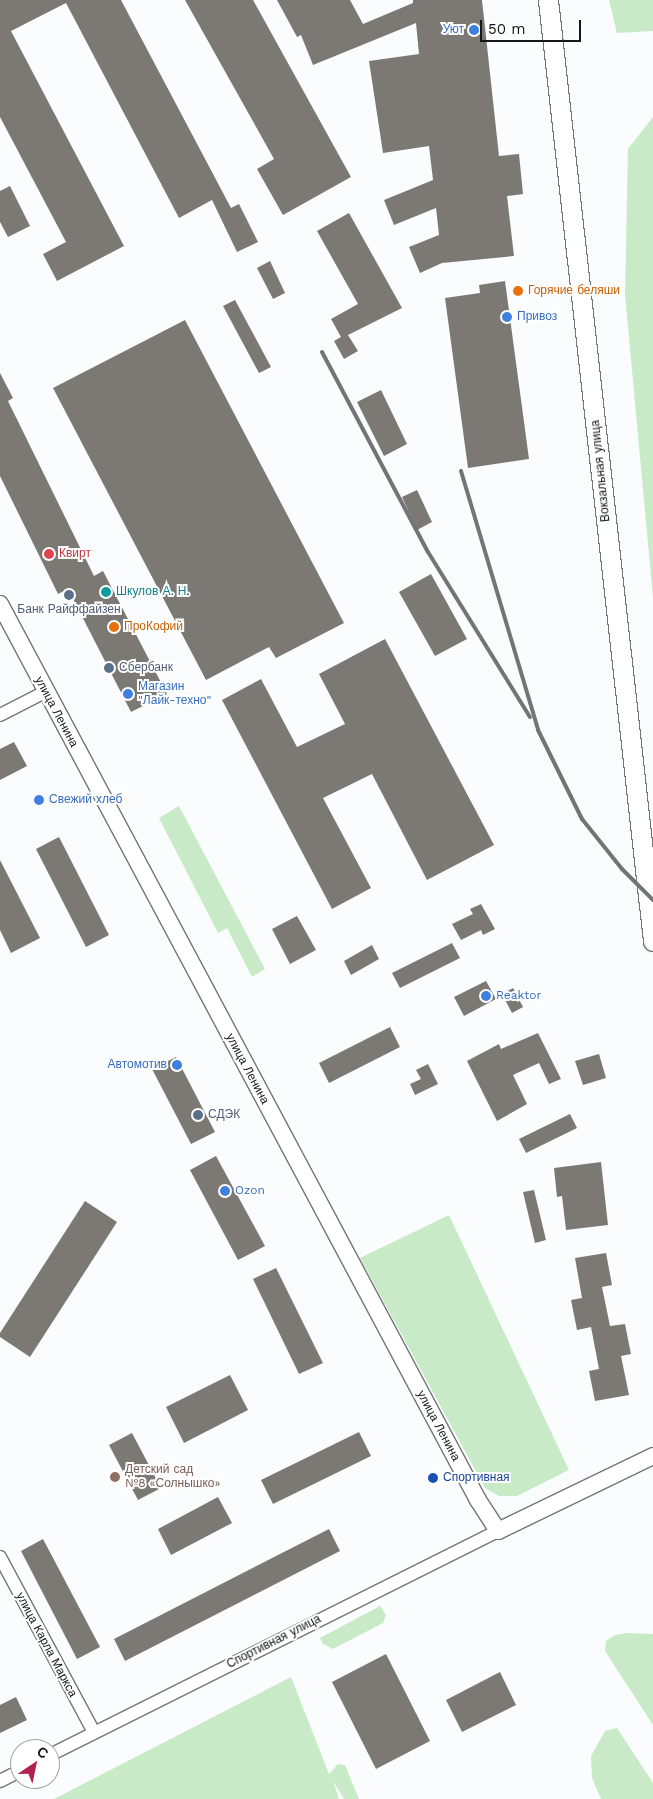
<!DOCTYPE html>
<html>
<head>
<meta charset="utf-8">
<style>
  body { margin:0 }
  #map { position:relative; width:653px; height:1799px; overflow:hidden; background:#fafcfe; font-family:"Work Sans",sans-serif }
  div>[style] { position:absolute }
  .green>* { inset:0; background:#c8eac7 }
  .building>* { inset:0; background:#7c7975 }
  .roads { filter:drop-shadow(1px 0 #737579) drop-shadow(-1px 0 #737579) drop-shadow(0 1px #737579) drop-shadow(0 -1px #737579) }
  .minor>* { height:12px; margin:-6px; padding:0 6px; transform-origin:6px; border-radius:6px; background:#fff }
  .major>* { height:16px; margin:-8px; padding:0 8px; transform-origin:8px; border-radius:8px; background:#fff }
  .highway>* { height:19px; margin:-9.5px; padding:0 9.5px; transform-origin:9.5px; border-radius:9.5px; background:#fff }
  .rail>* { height:4px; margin:-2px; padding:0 2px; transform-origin:2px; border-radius:2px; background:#737476 }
  .dots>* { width:14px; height:14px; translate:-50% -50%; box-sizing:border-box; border:2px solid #fff; border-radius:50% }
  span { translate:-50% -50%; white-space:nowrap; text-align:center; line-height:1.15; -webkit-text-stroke:4px #fff; paint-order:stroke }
  .shop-label { font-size:12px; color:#366cbe }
  .right { translate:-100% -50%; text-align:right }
  .left { translate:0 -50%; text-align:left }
  .food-label { font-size:12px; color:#c56008 }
  .street-label { font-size:12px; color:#161718 }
  .health-label { font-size:12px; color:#be3a42 }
  .culture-label { font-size:12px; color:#0d838f }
  .service-label { font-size:12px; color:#4e5e75 }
  .education-label { font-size:12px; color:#785e54 }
  .transit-label { font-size:12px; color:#164399 }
  .north { position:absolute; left:10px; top:1739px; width:50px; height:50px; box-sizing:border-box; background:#fff; border:1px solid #a2a2a3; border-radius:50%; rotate:34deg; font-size:14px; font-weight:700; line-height:20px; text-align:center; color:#161718 }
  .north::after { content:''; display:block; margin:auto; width:18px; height:22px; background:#b1204f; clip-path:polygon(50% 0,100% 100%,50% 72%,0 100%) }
  .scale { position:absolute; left:480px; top:20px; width:101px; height:22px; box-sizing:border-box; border:2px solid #161718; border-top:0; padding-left:6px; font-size:15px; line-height:18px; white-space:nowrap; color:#161718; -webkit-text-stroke:4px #fff; paint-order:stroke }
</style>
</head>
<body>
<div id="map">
  <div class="green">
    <div style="clip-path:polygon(609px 0,653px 0,653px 31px,617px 33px)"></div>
    <div style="clip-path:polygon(653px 117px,653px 598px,625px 294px,628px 149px)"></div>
    <div style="clip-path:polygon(179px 806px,265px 969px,252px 977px,227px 928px,218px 933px,159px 818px)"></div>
    <div style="clip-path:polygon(449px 1215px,569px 1470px,517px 1496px,499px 1496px,485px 1488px,360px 1258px)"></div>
    <div style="clip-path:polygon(380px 1606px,386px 1615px,383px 1623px,333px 1649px,323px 1644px,320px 1638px)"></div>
    <div style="clip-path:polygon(628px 1633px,653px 1634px,653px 1725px,605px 1651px,606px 1641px,615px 1635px)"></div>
    <div style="clip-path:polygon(291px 1677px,329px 1774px,338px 1764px,345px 1765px,359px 1799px,344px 1799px,333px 1781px,339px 1799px,54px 1799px)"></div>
    <div style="clip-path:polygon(617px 1728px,653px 1783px,653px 1799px,601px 1799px,592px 1778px,591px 1756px,605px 1731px)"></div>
  </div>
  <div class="building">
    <div style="clip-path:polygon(0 0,121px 0,231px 208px,239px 204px,258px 242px,237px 252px,212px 200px,179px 218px,66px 3px,11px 31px,124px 246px,57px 281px,43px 254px,66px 242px,0 117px)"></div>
    <div style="clip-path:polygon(185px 0,253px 0,351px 177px,283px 215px,257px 169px,274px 159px)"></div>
    <div style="clip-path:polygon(277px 0,350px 0,363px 24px,413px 3px,413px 0,482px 0,499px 156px,519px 154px,523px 194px,507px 196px,514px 256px,442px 263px,420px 273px,409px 247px,439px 235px,436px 208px,394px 225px,384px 200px,433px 180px,429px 146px,383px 153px,369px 61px,419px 54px,416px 23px,313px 65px,301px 35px,297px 37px)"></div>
    <div style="clip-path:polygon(10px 186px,30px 226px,8px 237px,0 222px,0 191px)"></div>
    <div style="clip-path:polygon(349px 213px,402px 308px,348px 335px,358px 351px,344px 359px,334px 341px,341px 337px,331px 319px,358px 304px,317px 231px)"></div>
    <div style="clip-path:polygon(270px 261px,285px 293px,273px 299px,257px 268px)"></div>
    <div style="clip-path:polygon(505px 281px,529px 459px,468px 468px,445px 298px,480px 293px,479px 285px)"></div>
    <div style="clip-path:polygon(235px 300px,271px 367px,259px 373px,223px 306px)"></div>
    <div style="clip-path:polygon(185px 320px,344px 623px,276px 658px,269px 647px,206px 680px,53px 388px)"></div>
    <div style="clip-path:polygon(0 373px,13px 398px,8px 401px,94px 576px,103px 571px,167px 694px,131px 712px,68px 589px,58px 594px,0 476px)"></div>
    <div style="clip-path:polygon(381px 390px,407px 444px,384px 456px,357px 402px)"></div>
    <div style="clip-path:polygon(417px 490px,432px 522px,417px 530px,402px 497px)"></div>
    <div style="clip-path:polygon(431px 574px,467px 639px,435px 656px,399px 592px)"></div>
    <div style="clip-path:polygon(385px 639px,494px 845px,427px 880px,372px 774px,323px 798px,371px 888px,332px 909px,222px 700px,261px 679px,297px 747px,345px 724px,319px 674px)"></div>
    <div style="clip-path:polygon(14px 742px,27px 766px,0 780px,0 749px)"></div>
    <div style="clip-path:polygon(59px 837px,109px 935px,86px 947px,36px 849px)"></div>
    <div style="clip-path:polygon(0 860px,40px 938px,11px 953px,0 930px)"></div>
    <div style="clip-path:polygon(481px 904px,495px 929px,483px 935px,481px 930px,461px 940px,452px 924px,473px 914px,470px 909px)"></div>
    <div style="clip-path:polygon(297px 916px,316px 950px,290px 964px,272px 929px)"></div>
    <div style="clip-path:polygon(452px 943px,460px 958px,400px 988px,392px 973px)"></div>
    <div style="clip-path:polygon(372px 945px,379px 959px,351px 975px,344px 961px)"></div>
    <div style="clip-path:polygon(486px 981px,496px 999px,464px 1016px,454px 997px)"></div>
    <div style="clip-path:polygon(513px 988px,523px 1007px,512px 1013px,502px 994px)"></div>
    <div style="clip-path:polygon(390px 1027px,400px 1047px,329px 1083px,319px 1063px)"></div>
    <div style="clip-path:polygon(538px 1033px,561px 1079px,549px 1084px,539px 1063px,513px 1075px,527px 1104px,497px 1121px,467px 1061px,499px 1044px,501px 1049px)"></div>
    <div style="clip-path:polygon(599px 1054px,606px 1078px,583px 1085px,575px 1061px)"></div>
    <div style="clip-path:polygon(176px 1057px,215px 1132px,191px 1144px,152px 1069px)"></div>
    <div style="clip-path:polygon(428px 1064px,438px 1084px,415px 1095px,410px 1084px,421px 1079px,416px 1070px)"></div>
    <div style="clip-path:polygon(570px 1114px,577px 1128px,526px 1153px,519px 1139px)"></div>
    <div style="clip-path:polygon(216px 1156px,265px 1246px,238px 1260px,190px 1170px)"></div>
    <div style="clip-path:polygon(601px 1162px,608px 1225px,566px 1230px,562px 1196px,557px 1197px,554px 1168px)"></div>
    <div style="clip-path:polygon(534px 1190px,546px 1240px,535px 1243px,523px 1192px)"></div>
    <div style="clip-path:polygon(85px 1201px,117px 1222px,30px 1357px,0 1337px,0 1333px)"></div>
    <div style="clip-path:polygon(606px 1253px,612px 1285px,602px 1287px,610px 1326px,625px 1324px,631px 1354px,621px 1356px,629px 1395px,595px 1401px,589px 1371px,599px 1369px,591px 1327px,577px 1330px,571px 1300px,582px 1298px,575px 1258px)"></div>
    <div style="clip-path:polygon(276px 1268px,323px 1363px,299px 1374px,253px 1279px)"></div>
    <div style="clip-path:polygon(230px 1375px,248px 1410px,184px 1443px,166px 1407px)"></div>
    <div style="clip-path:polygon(359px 1432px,371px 1456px,273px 1504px,261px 1480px)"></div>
    <div style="clip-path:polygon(132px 1433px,161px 1488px,138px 1500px,109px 1445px)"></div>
    <div style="clip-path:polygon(218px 1497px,232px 1523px,171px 1555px,158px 1529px)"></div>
    <div style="clip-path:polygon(329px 1529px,340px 1551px,125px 1661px,114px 1639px)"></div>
    <div style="clip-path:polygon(43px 1539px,100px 1647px,77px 1659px,21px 1551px)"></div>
    <div style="clip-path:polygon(386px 1654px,430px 1741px,376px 1769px,332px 1682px)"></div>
    <div style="clip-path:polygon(500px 1672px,516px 1705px,462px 1732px,446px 1700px)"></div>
    <div style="clip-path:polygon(16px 1697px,27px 1720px,0 1733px,0 1705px)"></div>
  </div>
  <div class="roads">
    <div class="minor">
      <div style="left:0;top:715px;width:51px;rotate:-27.1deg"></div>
      <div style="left:0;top:1557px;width:199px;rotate:61.8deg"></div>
      <div style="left:50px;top:1755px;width:501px;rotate:-26.57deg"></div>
      <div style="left:0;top:1781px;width:22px;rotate:-27deg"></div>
    </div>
    <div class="major">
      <div style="left:0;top:604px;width:1016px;rotate:61.92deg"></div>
      <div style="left:478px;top:1500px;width:37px;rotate:57deg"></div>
      <div style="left:498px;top:1531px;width:172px;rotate:-25.8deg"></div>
    </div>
    <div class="highway">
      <div style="left:548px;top:0;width:947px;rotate:83.63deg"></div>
    </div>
  </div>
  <div class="rail">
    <div style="left:322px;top:352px;width:226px;rotate:62.1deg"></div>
    <div style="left:428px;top:552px;width:194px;rotate:58.3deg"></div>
    <div style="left:461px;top:471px;width:270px;rotate:73.4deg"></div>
    <div style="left:538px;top:730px;width:99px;rotate:63.7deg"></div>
    <div style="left:582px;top:819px;width:64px;rotate:51.3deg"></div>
    <div style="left:622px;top:869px;width:44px;rotate:45deg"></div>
  </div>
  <div class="dots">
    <div style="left:474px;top:30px;background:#3f7fe0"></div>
    <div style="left:518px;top:291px;background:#e8710a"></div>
    <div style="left:507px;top:317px;background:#3f7fe0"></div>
    <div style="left:49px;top:554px;background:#e0444e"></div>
    <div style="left:106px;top:592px;background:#0f9aa8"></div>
    <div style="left:69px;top:595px;background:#5c6f8a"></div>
    <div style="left:114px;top:627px;background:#e8710a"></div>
    <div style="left:109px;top:668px;background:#5c6f8a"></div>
    <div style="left:128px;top:694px;background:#3f7fe0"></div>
    <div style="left:39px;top:800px;background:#3f7fe0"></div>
    <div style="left:486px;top:996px;background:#3f7fe0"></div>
    <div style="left:177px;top:1065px;background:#3f7fe0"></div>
    <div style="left:198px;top:1115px;background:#5c6f8a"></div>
    <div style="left:225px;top:1191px;background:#3f7fe0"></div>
    <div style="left:115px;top:1477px;background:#8d6e63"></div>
    <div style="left:433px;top:1478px;background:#1a4fb4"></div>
  </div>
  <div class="shop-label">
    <span class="right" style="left:464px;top:30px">Уют</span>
    <span class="left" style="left:517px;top:317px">Привоз</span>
    <span class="left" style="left:138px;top:694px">Магазин<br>"Лайк-техно"</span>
    <span class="left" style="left:49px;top:800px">Свежий хлеб</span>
    <span class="left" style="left:496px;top:996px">Reaktor</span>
    <span class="right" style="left:167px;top:1065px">Автомотив</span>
    <span class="left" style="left:235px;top:1191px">Ozon</span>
  </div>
  <div class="food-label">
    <span class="left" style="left:528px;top:291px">Горячие беляши</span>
    <span class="left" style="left:124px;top:627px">ПроКофий</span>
  </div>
  <div class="street-label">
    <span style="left:601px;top:471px;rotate:-96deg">Вокзальная улица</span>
    <span style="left:56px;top:712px;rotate:62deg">улица Ленина</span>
    <span style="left:247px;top:1069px;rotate:62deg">улица Ленина</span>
    <span style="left:438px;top:1426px;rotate:62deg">улица Ленина</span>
    <span style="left:274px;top:1642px;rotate:-27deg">Спортивная улица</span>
    <span style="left:46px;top:1645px;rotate:62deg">улица Карла Маркса</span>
  </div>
  <div class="health-label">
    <span class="left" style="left:59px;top:554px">Квирт</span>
  </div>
  <div class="culture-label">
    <span class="left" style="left:116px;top:592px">Шкулов А. Н.</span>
  </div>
  <div class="service-label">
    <span style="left:69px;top:610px">Банк Райффайзен</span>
    <span class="left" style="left:119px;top:668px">Сбербанк</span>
    <span class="left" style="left:208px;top:1115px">СДЭК</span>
  </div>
  <div class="education-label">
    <span class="left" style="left:125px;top:1477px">Детский сад<br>№8 «Солнышко»</span>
  </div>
  <div class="transit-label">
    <span class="left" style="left:443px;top:1478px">Спортивная</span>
  </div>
  <div class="north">С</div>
  <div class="scale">50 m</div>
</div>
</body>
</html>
